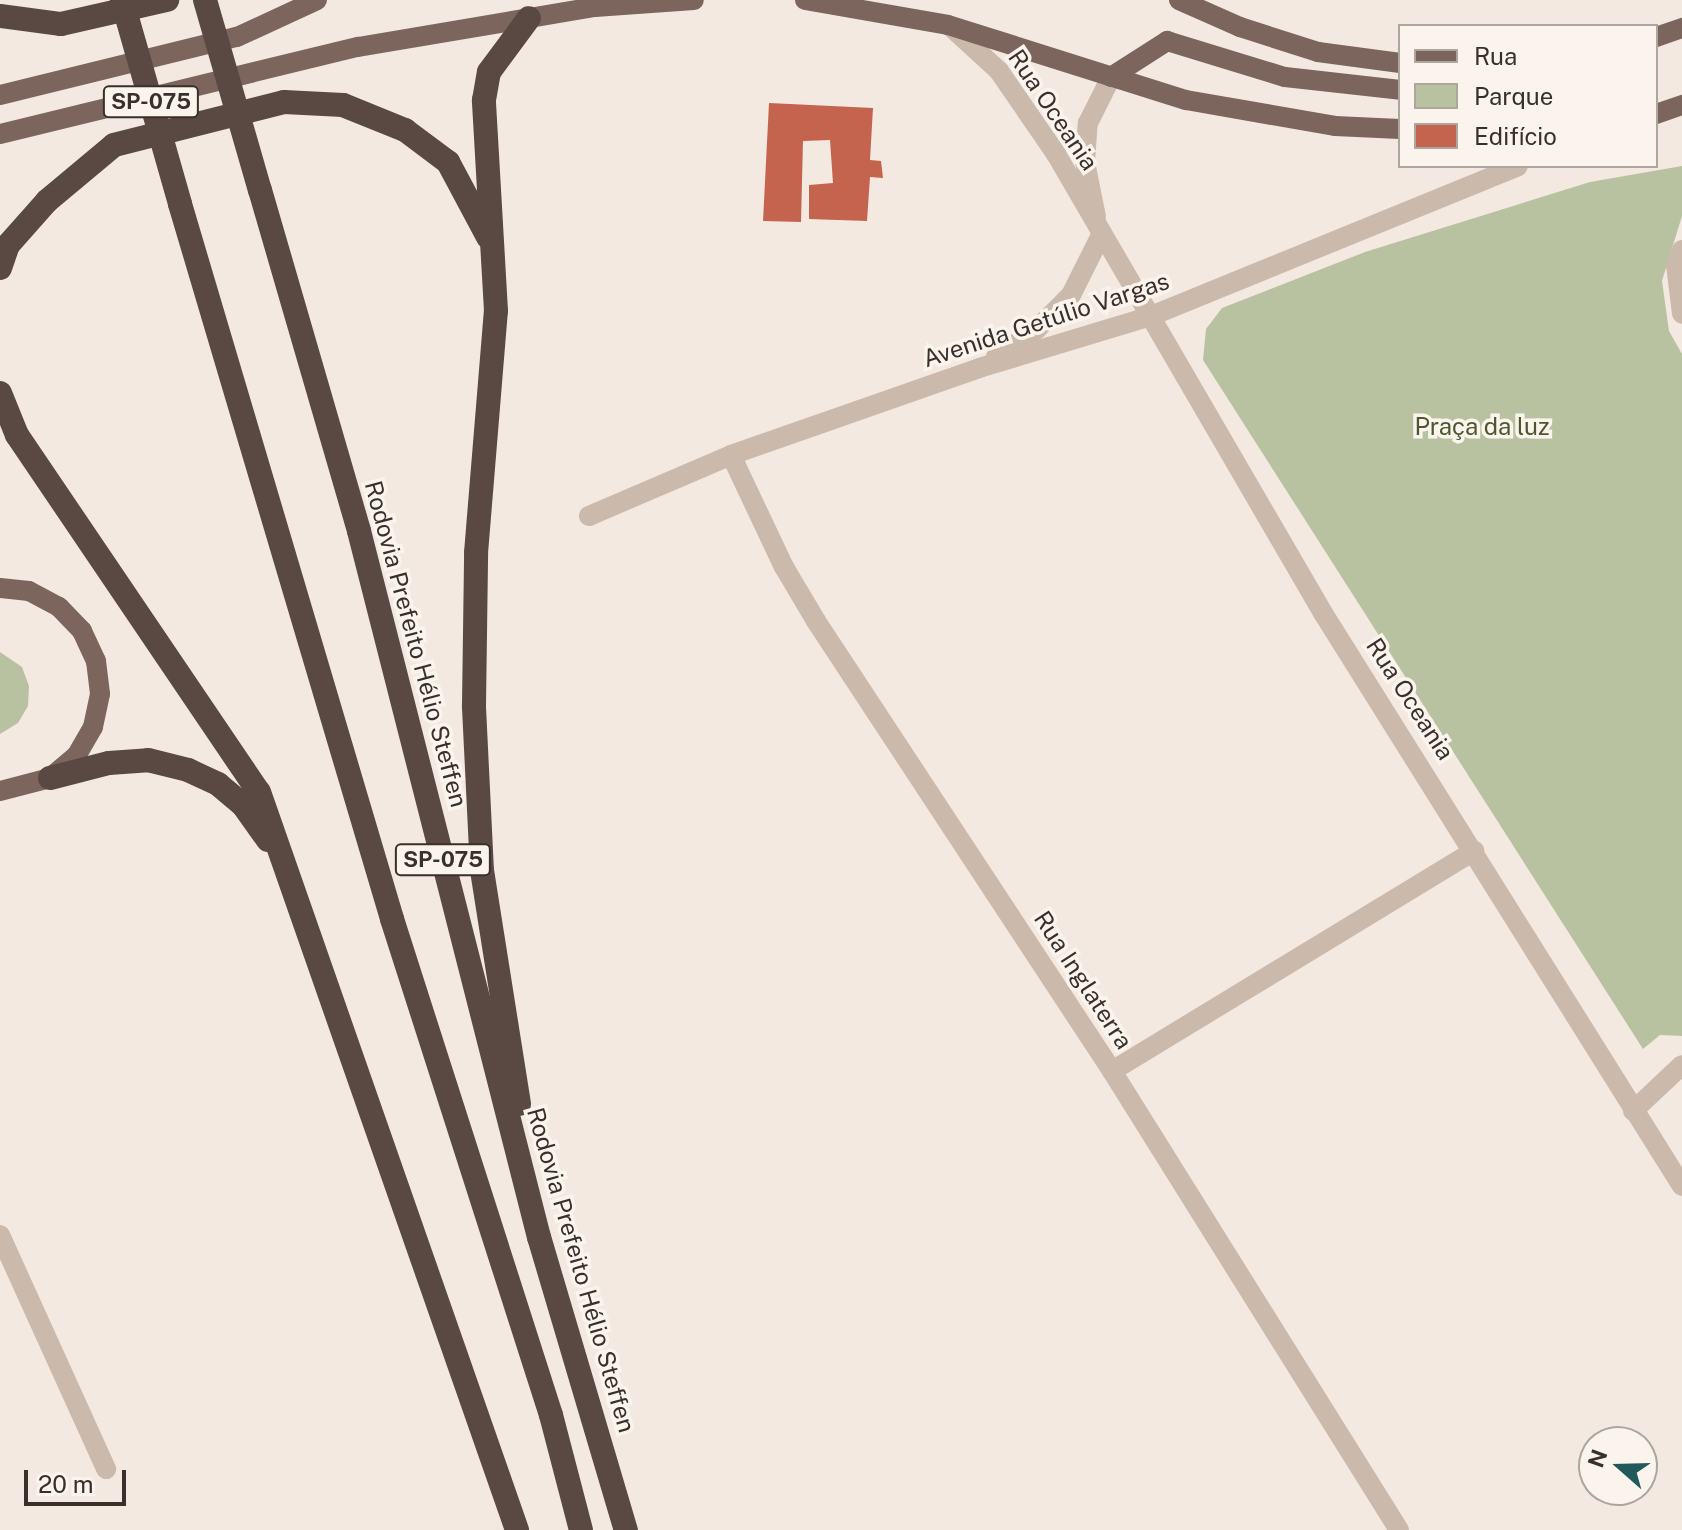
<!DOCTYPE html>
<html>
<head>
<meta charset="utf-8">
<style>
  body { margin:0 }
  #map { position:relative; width:1682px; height:1530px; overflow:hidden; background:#f3e9e1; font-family:"Public Sans",sans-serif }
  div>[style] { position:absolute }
  .green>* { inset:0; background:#b9c2a0 }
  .building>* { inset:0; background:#c4644e }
  .minor>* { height:20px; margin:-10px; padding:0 10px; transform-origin:10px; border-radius:10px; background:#cbb9ac }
  .major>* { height:20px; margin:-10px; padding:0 10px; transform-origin:10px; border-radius:10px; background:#7b655c }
  .highway>* { height:24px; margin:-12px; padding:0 12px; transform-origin:12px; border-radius:12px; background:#5a4842 }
  .highway-bridge>* { height:24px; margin:-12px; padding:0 12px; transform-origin:12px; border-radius:12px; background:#5a4842 }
  span { translate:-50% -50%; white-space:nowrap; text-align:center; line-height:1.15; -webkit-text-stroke:7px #faf4ed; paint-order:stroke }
  .shield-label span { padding:2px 6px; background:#faf4ed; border:2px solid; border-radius:6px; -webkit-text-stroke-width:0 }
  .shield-label { font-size:22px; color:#3a2f2b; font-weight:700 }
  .street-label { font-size:24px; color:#3a2f2b }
  .park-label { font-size:24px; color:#4b582f }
  .legend { position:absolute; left:1398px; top:24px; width:260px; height:144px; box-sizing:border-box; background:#faf4ed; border:2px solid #ada59f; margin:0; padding:10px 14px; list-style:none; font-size:24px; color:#3a2f2b }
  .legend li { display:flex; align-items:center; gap:16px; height:40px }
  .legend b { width:40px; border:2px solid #ada59f }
  .north { position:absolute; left:1578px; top:1426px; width:80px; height:80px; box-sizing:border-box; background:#faf4ed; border:2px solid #ada59f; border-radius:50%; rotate:290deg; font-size:22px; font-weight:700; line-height:32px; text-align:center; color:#3a2f2b }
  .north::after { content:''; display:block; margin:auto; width:28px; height:36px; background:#215a5b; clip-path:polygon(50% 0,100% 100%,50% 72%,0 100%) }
  .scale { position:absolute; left:24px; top:1470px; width:102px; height:36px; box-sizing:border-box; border:4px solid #3a2f2b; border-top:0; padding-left:10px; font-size:24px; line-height:28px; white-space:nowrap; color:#3a2f2b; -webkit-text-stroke:6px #faf4ed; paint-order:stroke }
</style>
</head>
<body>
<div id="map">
  <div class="green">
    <div style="clip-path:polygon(1682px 166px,1682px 216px,1662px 281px,1669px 331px,1682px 354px,1682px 1036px,1660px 1035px,1643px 1049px,1203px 360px,1206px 329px,1222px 308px,1365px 252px,1590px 182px)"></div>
    <div style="clip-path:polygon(0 652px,22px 667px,29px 686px,28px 706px,18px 723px,0 734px)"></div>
  </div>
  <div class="building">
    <div style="clip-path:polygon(769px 103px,873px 108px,870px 160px,881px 161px,883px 178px,870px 177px,867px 221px,809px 219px,809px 185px,833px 183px,830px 140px,803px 141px,801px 222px,763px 221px)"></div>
  </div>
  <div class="minor">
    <div style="left:952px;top:28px;width:64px;rotate:42.5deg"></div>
    <div style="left:999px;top:71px;width:101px;rotate:55.5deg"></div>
    <div style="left:1056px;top:154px;width:531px;rotate:59.81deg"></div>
    <div style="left:1323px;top:613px;width:676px;rotate:57.93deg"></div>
    <div style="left:1096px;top:217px;width:56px;rotate:-101.3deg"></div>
    <div style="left:1085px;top:162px;width:39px;rotate:-86deg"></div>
    <div style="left:1088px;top:123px;width:51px;rotate:-63.4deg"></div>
    <div style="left:1682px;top:250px;width:16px;rotate:112deg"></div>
    <div style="left:1676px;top:265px;width:49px;rotate:83deg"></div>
    <div style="left:996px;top:357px;width:48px;rotate:-34deg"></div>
    <div style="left:1036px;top:330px;width:49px;rotate:-45deg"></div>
    <div style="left:1071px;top:295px;width:65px;rotate:-63.4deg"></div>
    <div style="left:731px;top:455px;width:124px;rotate:64.7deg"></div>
    <div style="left:784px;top:567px;width:63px;rotate:59.3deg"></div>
    <div style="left:816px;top:621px;width:539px;rotate:56.66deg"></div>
    <div style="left:1112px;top:1071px;width:541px;rotate:57.98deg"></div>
    <div style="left:589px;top:516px;width:155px;rotate:-23.2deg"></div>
    <div style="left:731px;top:455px;width:263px;rotate:-19.3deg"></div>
    <div style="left:979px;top:368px;width:180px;rotate:-16.8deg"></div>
    <div style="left:1151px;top:316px;width:396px;rotate:-22.2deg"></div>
    <div style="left:1112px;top:1071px;width:424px;rotate:-31.3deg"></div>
    <div style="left:1633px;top:1111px;width:67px;rotate:-43.2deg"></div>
    <div style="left:0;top:1235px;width:257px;rotate:65.6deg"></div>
  </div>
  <div class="major">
    <div style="left:805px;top:0;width:145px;rotate:9.9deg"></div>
    <div style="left:948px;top:25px;width:250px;rotate:17.5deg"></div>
    <div style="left:1186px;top:100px;width:151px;rotate:9.9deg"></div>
    <div style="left:1335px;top:126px;width:65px;rotate:2.6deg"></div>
    <div style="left:1179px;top:0;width:67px;rotate:23.9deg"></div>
    <div style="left:1240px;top:27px;width:82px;rotate:17.8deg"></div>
    <div style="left:1318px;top:52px;width:83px;rotate:7.6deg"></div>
    <div style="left:1656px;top:37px;width:28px;rotate:-19deg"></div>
    <div style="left:1111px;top:77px;width:67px;rotate:-32.7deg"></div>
    <div style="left:1167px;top:41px;width:123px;rotate:17deg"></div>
    <div style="left:1285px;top:77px;width:116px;rotate:6.4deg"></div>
    <div style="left:0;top:95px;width:244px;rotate:-13.8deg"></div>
    <div style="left:237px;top:37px;width:88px;rotate:-24.8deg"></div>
    <div style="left:1656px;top:114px;width:28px;rotate:-19deg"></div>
    <div style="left:0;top:134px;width:368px;rotate:-13.7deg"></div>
    <div style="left:358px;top:47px;width:240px;rotate:-9.6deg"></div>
    <div style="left:595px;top:7px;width:99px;rotate:-4deg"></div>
    <div style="left:0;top:588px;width:29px;rotate:6deg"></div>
    <div style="left:29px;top:591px;width:34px;rotate:28deg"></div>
    <div style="left:59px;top:607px;width:33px;rotate:46deg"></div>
    <div style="left:82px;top:631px;width:33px;rotate:65deg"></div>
    <div style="left:96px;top:661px;width:33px;rotate:83deg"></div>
    <div style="left:100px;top:694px;width:34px;rotate:102deg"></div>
    <div style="left:93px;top:727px;width:34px;rotate:120deg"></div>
    <div style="left:76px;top:756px;width:34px;rotate:140deg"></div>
    <div style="left:50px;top:778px;width:52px;rotate:165.4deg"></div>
  </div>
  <div class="highway">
    <div style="left:0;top:16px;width:62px;rotate:7.5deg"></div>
    <div style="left:61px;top:24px;width:109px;rotate:-12.8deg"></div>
    <div style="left:260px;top:190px;width:355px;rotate:73.8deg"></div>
    <div style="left:359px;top:531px;width:729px;rotate:75.7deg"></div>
    <div style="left:539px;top:1237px;width:306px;rotate:73.5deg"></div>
    <div style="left:180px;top:204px;width:746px;rotate:73.48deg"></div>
    <div style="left:392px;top:919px;width:521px;rotate:72.23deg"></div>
    <div style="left:551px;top:1415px;width:119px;rotate:75.4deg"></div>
    <div style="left:0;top:268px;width:24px;rotate:-71deg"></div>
    <div style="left:8px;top:245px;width:59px;rotate:-48.4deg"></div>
    <div style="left:47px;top:201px;width:87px;rotate:-39.9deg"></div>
    <div style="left:114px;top:145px;width:175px;rotate:-14.2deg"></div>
    <div style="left:284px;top:102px;width:59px;rotate:2.9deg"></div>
    <div style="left:343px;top:105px;width:67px;rotate:22deg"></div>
    <div style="left:405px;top:130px;width:54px;rotate:36.7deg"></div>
    <div style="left:448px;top:162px;width:85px;rotate:61.9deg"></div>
    <div style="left:0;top:393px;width:45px;rotate:68deg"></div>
    <div style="left:17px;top:435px;width:431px;rotate:55.9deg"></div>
    <div style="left:259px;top:792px;width:782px;rotate:70.73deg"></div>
    <div style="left:50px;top:778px;width:61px;rotate:-14.3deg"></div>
    <div style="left:109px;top:763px;width:39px;rotate:-4deg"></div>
    <div style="left:148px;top:760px;width:41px;rotate:14deg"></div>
    <div style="left:188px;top:770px;width:33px;rotate:25deg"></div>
    <div style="left:218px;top:784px;width:33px;rotate:40deg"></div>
    <div style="left:243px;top:805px;width:43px;rotate:54.5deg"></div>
    <div style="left:519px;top:1104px;width:236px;rotate:-99deg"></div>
    <div style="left:482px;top:871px;width:166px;rotate:-92.8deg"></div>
    <div style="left:474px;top:705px;width:152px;rotate:-89.2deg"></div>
    <div style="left:476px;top:553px;width:243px;rotate:-85.3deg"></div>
    <div style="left:496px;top:311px;width:211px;rotate:-93.3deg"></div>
    <div style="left:484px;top:100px;width:28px;rotate:-80deg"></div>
    <div style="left:489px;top:72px;width:67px;rotate:-53.5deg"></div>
  </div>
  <div class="highway-bridge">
    <div style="left:122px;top:0;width:212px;rotate:74.1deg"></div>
    <div style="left:205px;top:0;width:198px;rotate:73.9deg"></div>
  </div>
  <div class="shield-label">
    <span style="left:151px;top:102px">SP-075</span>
    <span style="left:443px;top:860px">SP-075</span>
  </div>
  <div class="street-label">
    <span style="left:1053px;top:110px;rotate:56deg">Rua Oceania</span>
    <span style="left:1046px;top:320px;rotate:-18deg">Avenida Getúlio Vargas</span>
    <span style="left:416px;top:644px;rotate:75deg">Rodovia Prefeito Hélio Steffen</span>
    <span style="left:1410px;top:699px;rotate:57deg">Rua Oceania</span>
    <span style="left:1083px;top:980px;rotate:57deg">Rua Inglaterra</span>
    <span style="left:581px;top:1270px;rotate:74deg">Rodovia Prefeito Hélio Steffen</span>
  </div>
  <div class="park-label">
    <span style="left:1482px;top:427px">Praça da luz</span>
  </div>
  <ul class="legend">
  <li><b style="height:10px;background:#7b655c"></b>Rua</li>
  <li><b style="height:22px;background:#b9c2a0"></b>Parque</li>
  <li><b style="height:22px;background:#c4644e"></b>Edifício</li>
  </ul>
  <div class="north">N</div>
  <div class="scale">20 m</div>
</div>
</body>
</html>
